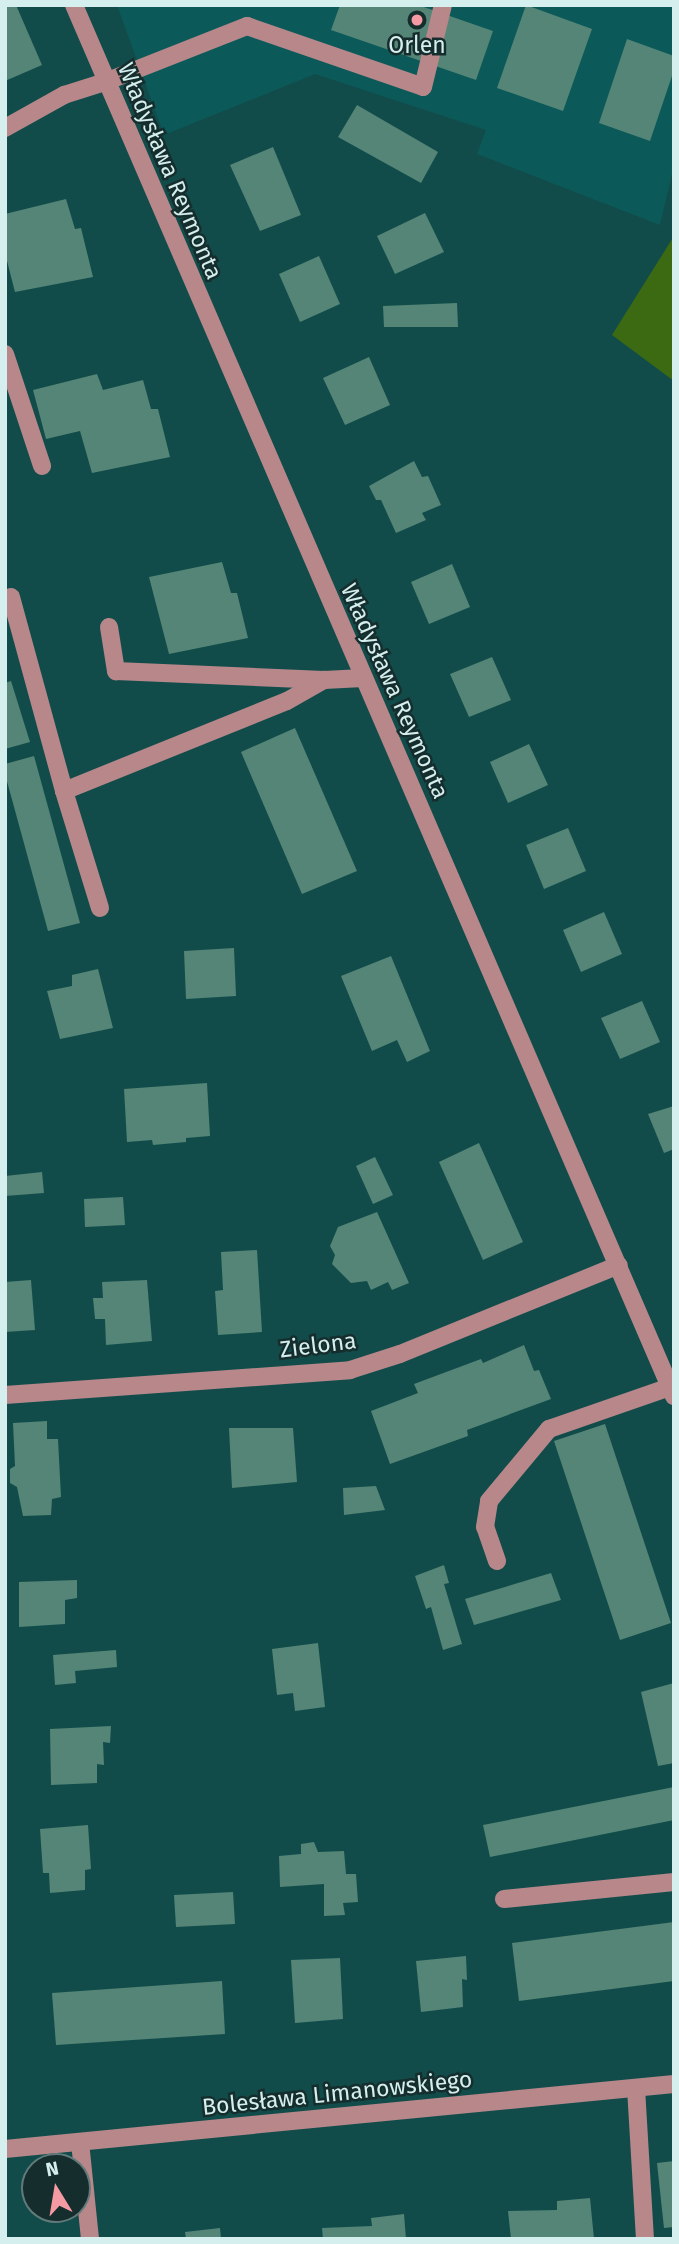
<!DOCTYPE html>
<html>
<head>
<meta charset="utf-8">
<style>
  body { margin:0 }
  #map { position:relative; width:679px; height:2244px; overflow:hidden; background:#114c4b; font-family:"Fira Sans",sans-serif }
  div>[style] { position:absolute }
  .built>* { inset:0; background:#0c5959 }
  .green>* { inset:0; background:#3c6a12 }
  .building>* { inset:0; background:#548576 }
  .minor>* { height:18px; margin:-9px; padding:0 9px; transform-origin:9px; border-radius:9px; background:#b7878a }
  .dots>* { width:19px; height:19px; translate:-50% -50%; box-sizing:border-box; border:4px solid #162d2d; border-radius:50% }
  span { translate:-50% -50%; white-space:nowrap; text-align:center; line-height:1.15; -webkit-text-stroke:5px #162d2d; paint-order:stroke }
  .poi-label { font-size:23px; color:#d4efee }
  .street-label { font-size:23px; color:#d4efee }
  .frame { position:absolute; inset:0; border:7px solid #d4efee; pointer-events:none }
  .north { position:absolute; left:21px; top:2153px; width:70px; height:70px; box-sizing:border-box; background:#162d2d; border:2px solid #627b7a; border-radius:50%; rotate:349deg; font-size:19px; font-weight:700; line-height:28px; text-align:center; color:#d4efee }
  .north::after { content:''; display:block; margin:auto; width:24px; height:32px; background:#f49aa3; clip-path:polygon(50% 0,100% 100%,50% 72%,0 100%) }
</style>
</head>
<body>
<div id="map">
  <div class="built">
    <div style="clip-path:polygon(117px 5px,674px 5px,674px 165px,660px 225px,477px 154px,486px 130px,315px 74px,164px 135px)"></div>
  </div>
  <div class="green">
    <div style="clip-path:polygon(674px 236px,674px 381px,612px 335px)"></div>
  </div>
  <div class="building">
    <div style="clip-path:polygon(5px 5px,16px 5px,42px 65px,5px 81px)"></div>
    <div style="clip-path:polygon(340px 5px,418px 5px,493px 31px,476px 80px,331px 30px)"></div>
    <div style="clip-path:polygon(526px 5px,592px 29px,563px 111px,497px 88px)"></div>
    <div style="clip-path:polygon(627px 39px,674px 56px,674px 70px,650px 141px,599px 123px)"></div>
    <div style="clip-path:polygon(357px 105px,438px 152px,421px 183px,338px 137px)"></div>
    <div style="clip-path:polygon(273px 147px,301px 215px,260px 231px,230px 165px)"></div>
    <div style="clip-path:polygon(66px 199px,75px 229px,81px 228px,93px 277px,15px 292px,5px 253px,5px 214px)"></div>
    <div style="clip-path:polygon(425px 213px,444px 252px,395px 274px,377px 236px)"></div>
    <div style="clip-path:polygon(319px 256px,340px 304px,300px 322px,279px 274px)"></div>
    <div style="clip-path:polygon(457px 303px,458px 327px,384px 327px,383px 306px)"></div>
    <div style="clip-path:polygon(369px 357px,390px 405px,345px 425px,323px 378px)"></div>
    <div style="clip-path:polygon(97px 374px,103px 390px,143px 380px,151px 409px,158px 409px,170px 457px,92px 473px,80px 431px,46px 439px,33px 390px)"></div>
    <div style="clip-path:polygon(414px 461px,422px 477px,428px 476px,441px 505px,422px 513px,426px 520px,396px 533px,381px 500px,376px 500px,369px 486px)"></div>
    <div style="clip-path:polygon(222px 562px,231px 593px,237px 593px,248px 638px,169px 654px,149px 577px)"></div>
    <div style="clip-path:polygon(452px 564px,470px 607px,429px 624px,411px 582px)"></div>
    <div style="clip-path:polygon(492px 657px,511px 700px,469px 717px,450px 674px)"></div>
    <div style="clip-path:polygon(11px 681px,30px 742px,5px 749px,5px 683px)"></div>
    <div style="clip-path:polygon(295px 728px,357px 871px,302px 894px,241px 752px)"></div>
    <div style="clip-path:polygon(529px 744px,548px 785px,508px 803px,490px 762px)"></div>
    <div style="clip-path:polygon(34px 756px,80px 923px,48px 931px,5px 774px,5px 764px)"></div>
    <div style="clip-path:polygon(568px 828px,586px 871px,544px 889px,526px 845px)"></div>
    <div style="clip-path:polygon(604px 912px,622px 954px,581px 972px,563px 930px)"></div>
    <div style="clip-path:polygon(234px 948px,236px 996px,186px 999px,184px 951px)"></div>
    <div style="clip-path:polygon(391px 956px,430px 1051px,407px 1062px,397px 1040px,372px 1051px,341px 976px)"></div>
    <div style="clip-path:polygon(98px 969px,113px 1028px,60px 1039px,47px 991px,72px 986px,72px 975px)"></div>
    <div style="clip-path:polygon(642px 1001px,660px 1042px,620px 1059px,601px 1018px)"></div>
    <div style="clip-path:polygon(207px 1083px,210px 1136px,186px 1138px,186px 1142px,153px 1145px,152px 1140px,127px 1142px,124px 1089px)"></div>
    <div style="clip-path:polygon(674px 1106px,674px 1149px,664px 1153px,648px 1114px)"></div>
    <div style="clip-path:polygon(479px 1143px,523px 1242px,483px 1260px,439px 1162px)"></div>
    <div style="clip-path:polygon(375px 1157px,393px 1195px,373px 1204px,356px 1166px)"></div>
    <div style="clip-path:polygon(42px 1172px,44px 1193px,5px 1196px,5px 1176px)"></div>
    <div style="clip-path:polygon(123px 1197px,125px 1225px,85px 1227px,84px 1199px)"></div>
    <div style="clip-path:polygon(377px 1212px,409px 1283px,392px 1290px,388px 1282px,371px 1290px,367px 1281px,351px 1283px,332px 1264px,335px 1255px,330px 1246px,338px 1227px)"></div>
    <div style="clip-path:polygon(257px 1250px,262px 1332px,218px 1335px,215px 1291px,223px 1290px,221px 1252px)"></div>
    <div style="clip-path:polygon(31px 1280px,35px 1330px,5px 1332px,5px 1282px)"></div>
    <div style="clip-path:polygon(147px 1280px,152px 1341px,106px 1345px,105px 1319px,95px 1319px,93px 1298px,103px 1298px,102px 1282px)"></div>
    <div style="clip-path:polygon(524px 1345px,534px 1371px,539px 1370px,551px 1399px,467px 1430px,468px 1436px,390px 1464px,371px 1411px,418px 1393px,414px 1384px,481px 1359px,483px 1363px)"></div>
    <div style="clip-path:polygon(47px 1421px,47px 1439px,58px 1439px,61px 1497px,52px 1499px,51px 1515px,23px 1516px,17px 1487px,10px 1483px,10px 1469px,15px 1466px,13px 1423px)"></div>
    <div style="clip-path:polygon(605px 1424px,671px 1623px,620px 1640px,554px 1441px)"></div>
    <div style="clip-path:polygon(229px 1428px,293px 1428px,297px 1482px,232px 1488px)"></div>
    <div style="clip-path:polygon(376px 1486px,385px 1510px,344px 1515px,343px 1488px)"></div>
    <div style="clip-path:polygon(444px 1565px,449px 1583px,444px 1584px,462px 1644px,443px 1650px,431px 1607px,426px 1609px,415px 1576px)"></div>
    <div style="clip-path:polygon(551px 1573px,561px 1600px,474px 1625px,465px 1599px)"></div>
    <div style="clip-path:polygon(77px 1580px,77px 1598px,65px 1600px,65px 1624px,19px 1627px,19px 1582px)"></div>
    <div style="clip-path:polygon(318px 1643px,325px 1707px,295px 1711px,293px 1693px,277px 1695px,272px 1649px)"></div>
    <div style="clip-path:polygon(116px 1650px,117px 1667px,75px 1671px,76px 1683px,55px 1685px,53px 1655px)"></div>
    <div style="clip-path:polygon(674px 1683px,674px 1763px,658px 1766px,641px 1692px)"></div>
    <div style="clip-path:polygon(111px 1726px,110px 1743px,103px 1742px,104px 1765px,97px 1764px,97px 1783px,51px 1785px,50px 1729px)"></div>
    <div style="clip-path:polygon(674px 1787px,674px 1820px,490px 1857px,483px 1825px)"></div>
    <div style="clip-path:polygon(88px 1825px,91px 1869px,85px 1870px,85px 1890px,50px 1893px,49px 1873px,43px 1873px,40px 1829px)"></div>
    <div style="clip-path:polygon(314px 1842px,318px 1852px,344px 1851px,346px 1874px,356px 1874px,358px 1902px,343px 1903px,345px 1915px,324px 1916px,324px 1884px,280px 1887px,279px 1856px,301px 1854px,301px 1844px)"></div>
    <div style="clip-path:polygon(233px 1892px,235px 1924px,176px 1927px,174px 1895px)"></div>
    <div style="clip-path:polygon(674px 1922px,674px 1981px,519px 2001px,512px 1943px)"></div>
    <div style="clip-path:polygon(466px 1956px,467px 1980px,462px 1979px,463px 2007px,421px 2012px,416px 1961px)"></div>
    <div style="clip-path:polygon(340px 1958px,343px 2019px,295px 2023px,291px 1960px)"></div>
    <div style="clip-path:polygon(222px 1981px,225px 2034px,56px 2045px,52px 1993px)"></div>
    <div style="clip-path:polygon(674px 2161px,674px 2227px,664px 2228px,657px 2163px)"></div>
    <div style="clip-path:polygon(590px 2198px,594px 2239px,511px 2239px,508px 2211px,557px 2210px,557px 2201px)"></div>
    <div style="clip-path:polygon(404px 2214px,406px 2239px,323px 2239px,322px 2228px,372px 2226px,371px 2218px)"></div>
    <div style="clip-path:polygon(220px 2228px,221px 2239px,186px 2239px,185px 2232px)"></div>
  </div>
  <div class="minor">
    <div style="left:74px;top:5px;width:1515px;rotate:66.67deg"></div>
    <div style="left:5px;top:128px;width:68px;rotate:-29.2deg"></div>
    <div style="left:64px;top:95px;width:43px;rotate:-17.6deg"></div>
    <div style="left:105px;top:82px;width:153px;rotate:-21.5deg"></div>
    <div style="left:247px;top:26px;width:186px;rotate:19.1deg"></div>
    <div style="left:423px;top:87px;width:84px;rotate:-76.3deg"></div>
    <div style="left:5px;top:354px;width:118px;rotate:71.7deg"></div>
    <div style="left:11px;top:597px;width:201px;rotate:74.7deg"></div>
    <div style="left:109px;top:627px;width:45px;rotate:81deg"></div>
    <div style="left:116px;top:671px;width:208px;rotate:2.5deg"></div>
    <div style="left:324px;top:680px;width:39px;rotate:-3deg"></div>
    <div style="left:100px;top:908px;width:122px;rotate:-107.1deg"></div>
    <div style="left:64px;top:791px;width:240px;rotate:-22deg"></div>
    <div style="left:287px;top:701px;width:43px;rotate:-29.6deg"></div>
    <div style="left:5px;top:1395px;width:346px;rotate:-4.1deg"></div>
    <div style="left:350px;top:1370px;width:52px;rotate:-17.7deg"></div>
    <div style="left:400px;top:1354px;width:236px;rotate:-22.1deg"></div>
    <div style="left:497px;top:1561px;width:36px;rotate:-109deg"></div>
    <div style="left:485px;top:1527px;width:26px;rotate:-81deg"></div>
    <div style="left:489px;top:1501px;width:94px;rotate:-50.2deg"></div>
    <div style="left:549px;top:1429px;width:128px;rotate:-19.1deg"></div>
    <div style="left:504px;top:1899px;width:171px;rotate:-5.7deg"></div>
    <div style="left:636px;top:2088px;width:151px;rotate:86.6deg"></div>
    <div style="left:80px;top:2142px;width:98px;rotate:84.1deg"></div>
    <div style="left:5px;top:2149px;width:672px;rotate:-5.55deg"></div>
  </div>
  <div class="dots">
    <div style="left:417px;top:20px;background:#f49aa3"></div>
  </div>
  <div class="poi-label">
    <span style="left:417px;top:45px">Orlen</span>
  </div>
  <div class="street-label">
    <span style="left:170px;top:171px;rotate:67deg">Władysława Reymonta</span>
    <span style="left:395px;top:691px;rotate:66deg">Władysława Reymonta</span>
    <span style="left:318px;top:1345px;rotate:-7deg">Zielona</span>
    <span style="left:337px;top:2093px;rotate:-6deg">Bolesława Limanowskiego</span>
  </div>
  <div class="frame"></div>
  <div class="north">N</div>
</div>
</body>
</html>
